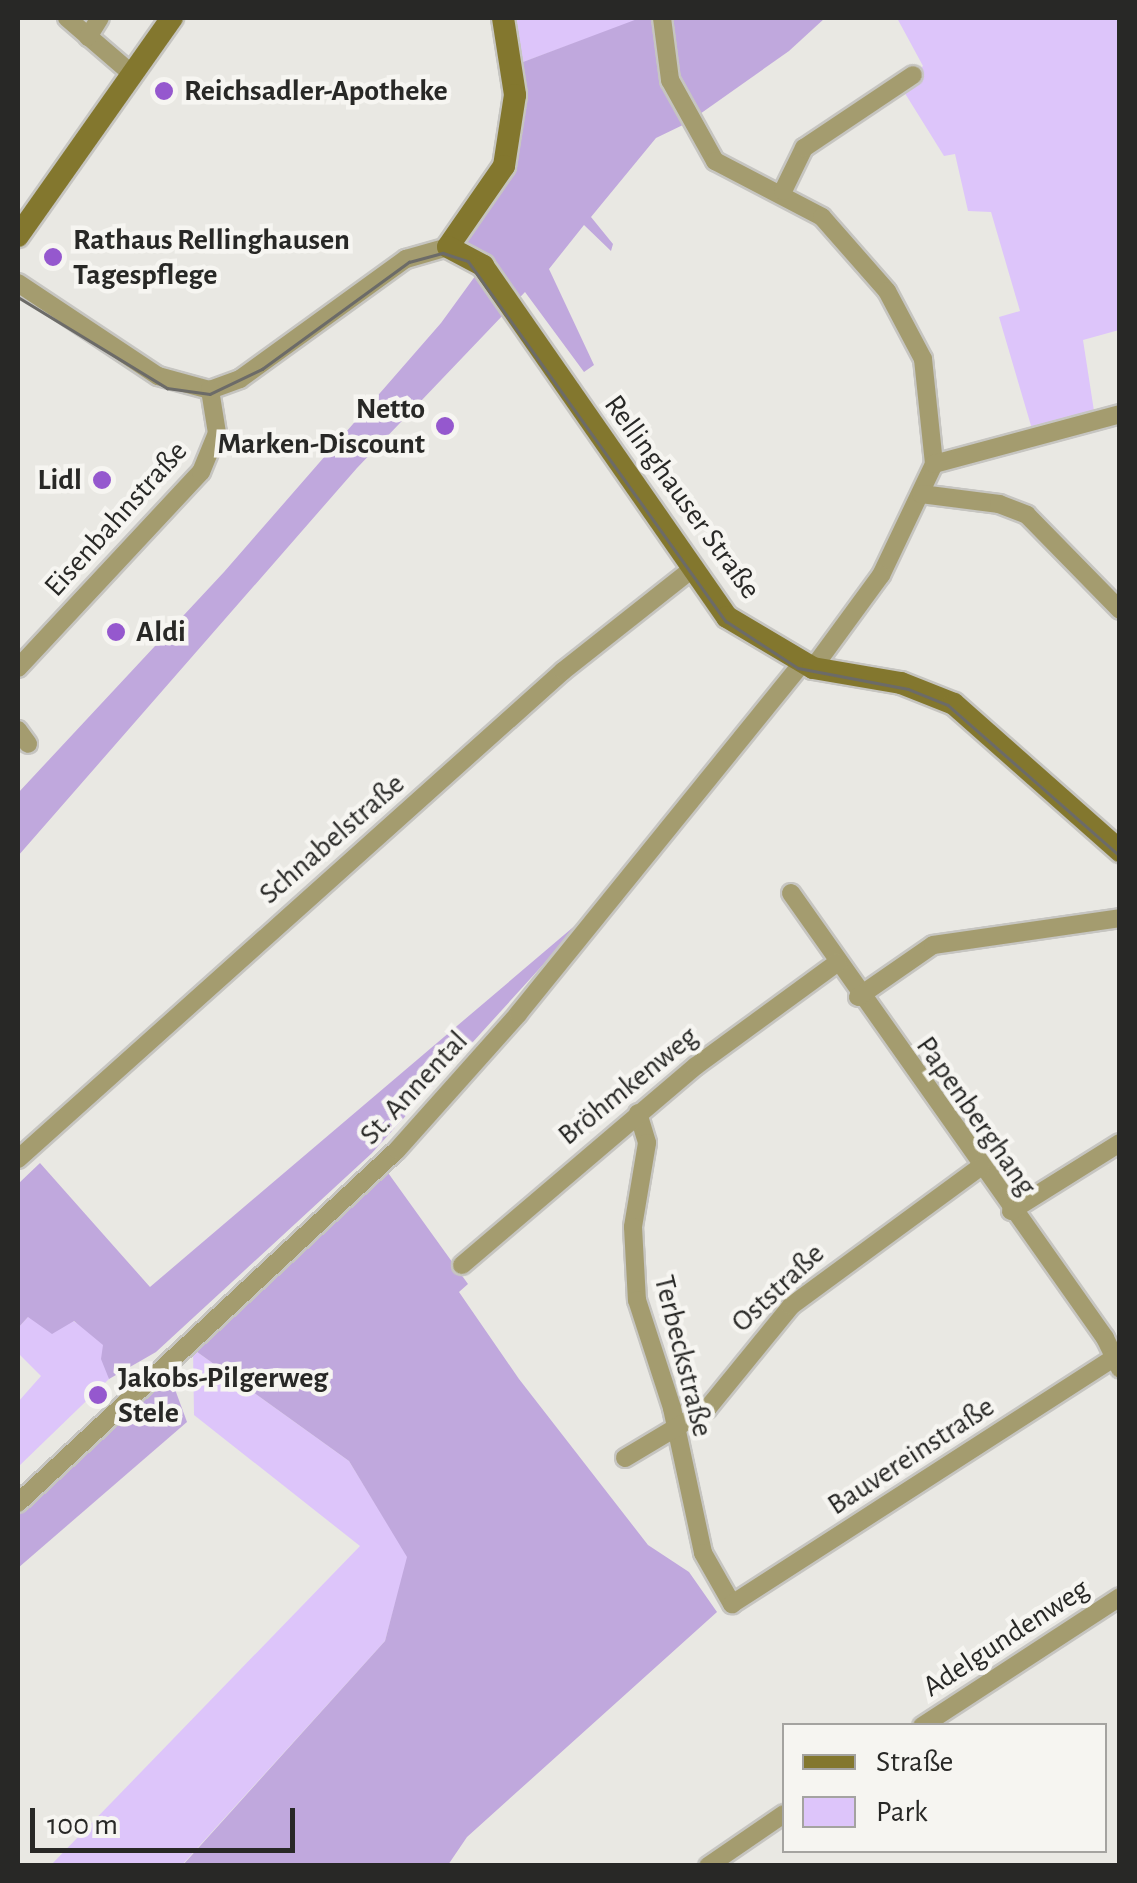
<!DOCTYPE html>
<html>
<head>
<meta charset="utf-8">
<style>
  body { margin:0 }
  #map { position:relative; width:1137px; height:1883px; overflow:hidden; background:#e9e8e3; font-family:"Alegreya Sans",sans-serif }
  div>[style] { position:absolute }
  .green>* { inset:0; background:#ddc5fa }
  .forest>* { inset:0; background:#c0a8dd }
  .roads { filter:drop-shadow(2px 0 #c6c5c1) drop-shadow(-2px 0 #c6c5c1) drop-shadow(0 2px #c6c5c1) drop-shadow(0 -2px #c6c5c1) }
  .street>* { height:18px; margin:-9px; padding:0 9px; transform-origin:9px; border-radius:9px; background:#a49c6f }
  .secondary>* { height:22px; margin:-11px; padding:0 11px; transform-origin:11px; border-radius:11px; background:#83772e }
  .tram>* { height:2.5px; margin:-1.25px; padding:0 1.25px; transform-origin:1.25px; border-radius:1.25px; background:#6c6b68 }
  .dots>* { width:28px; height:28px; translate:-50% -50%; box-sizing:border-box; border:5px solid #f6f5f1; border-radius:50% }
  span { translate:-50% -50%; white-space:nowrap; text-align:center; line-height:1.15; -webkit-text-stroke:9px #f6f5f1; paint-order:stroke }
  .poi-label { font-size:30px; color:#282826; font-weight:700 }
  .left { translate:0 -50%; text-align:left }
  .right { translate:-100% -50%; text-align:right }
  .street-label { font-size:30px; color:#282826 }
  .frame { position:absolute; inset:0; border:20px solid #282826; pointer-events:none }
  .legend { position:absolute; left:782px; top:1723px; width:325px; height:130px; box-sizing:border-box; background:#f6f5f1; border:2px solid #a4a3a0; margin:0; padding:12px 18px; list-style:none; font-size:30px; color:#282826 }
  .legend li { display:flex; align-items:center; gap:20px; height:50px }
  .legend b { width:50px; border:2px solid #a4a3a0 }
  .scale { position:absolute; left:30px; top:1808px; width:265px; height:45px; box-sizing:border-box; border:5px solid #282826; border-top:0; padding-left:12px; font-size:30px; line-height:35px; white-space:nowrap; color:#282826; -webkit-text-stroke:8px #f6f5f1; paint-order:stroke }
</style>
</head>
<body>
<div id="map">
  <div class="green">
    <div style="clip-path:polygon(507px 18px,643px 18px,515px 65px)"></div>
    <div style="clip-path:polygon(897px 18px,1119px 18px,1119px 330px,1083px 340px,1094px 411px,1032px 429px,999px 317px,1020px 311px,991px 212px,968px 211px,955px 154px,944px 156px,901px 87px,923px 66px)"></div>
    <div style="clip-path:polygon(28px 1317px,73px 1321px,90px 1331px,104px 1345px,109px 1379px,18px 1467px,18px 1402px,41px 1376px,18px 1353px,18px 1328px)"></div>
    <div style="clip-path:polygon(193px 1349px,349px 1461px,408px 1557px,385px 1641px,182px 1865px,50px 1866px,360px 1546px,194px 1415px)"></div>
  </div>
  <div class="forest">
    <div style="clip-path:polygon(640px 18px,660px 18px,687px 123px,656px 138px,591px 217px,613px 244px,611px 251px,584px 225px,549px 269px,594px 365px,584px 372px,525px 292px,357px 468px,18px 856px,18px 793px,224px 572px,441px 323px,481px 268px,451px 250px,489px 196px,515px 65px)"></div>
    <div style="clip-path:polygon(662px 18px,825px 18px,789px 51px,690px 121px)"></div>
    <div style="clip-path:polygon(591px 912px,372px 1153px,156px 1352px,109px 1379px,101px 1359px,103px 1345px,74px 1321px,52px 1334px,28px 1317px,18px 1328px,18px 1184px,40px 1163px,150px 1287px)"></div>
    <div style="clip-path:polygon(386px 1170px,468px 1284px,459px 1292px,519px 1379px,648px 1545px,689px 1572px,717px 1612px,467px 1837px,448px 1865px,182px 1866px,385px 1641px,407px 1557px,349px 1461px,193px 1349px)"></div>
    <div style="clip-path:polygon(169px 1373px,187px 1422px,18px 1568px,18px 1512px)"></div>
  </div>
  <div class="roads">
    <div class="street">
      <div style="left:67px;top:18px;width:86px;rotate:40.7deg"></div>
      <div style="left:662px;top:18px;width:63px;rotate:82.6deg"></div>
      <div style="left:670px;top:80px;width:93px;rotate:60.9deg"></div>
      <div style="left:715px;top:161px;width:121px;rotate:27.6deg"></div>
      <div style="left:822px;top:217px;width:98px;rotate:48.7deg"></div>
      <div style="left:887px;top:291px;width:77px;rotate:62.1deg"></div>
      <div style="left:923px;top:359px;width:106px;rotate:84deg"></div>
      <div style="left:934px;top:464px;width:123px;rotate:115.5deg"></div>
      <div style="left:881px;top:575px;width:115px;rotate:126.2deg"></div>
      <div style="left:88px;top:37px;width:22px;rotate:-58deg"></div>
      <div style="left:783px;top:191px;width:48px;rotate:-64deg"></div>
      <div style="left:804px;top:148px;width:131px;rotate:-33.8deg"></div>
      <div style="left:18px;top:283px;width:168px;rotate:33.6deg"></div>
      <div style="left:158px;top:376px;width:54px;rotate:15.1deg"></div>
      <div style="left:210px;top:390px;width:32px;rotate:-20deg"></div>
      <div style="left:240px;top:379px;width:205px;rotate:-35.9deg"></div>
      <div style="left:406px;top:259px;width:44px;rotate:-15.9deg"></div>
      <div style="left:934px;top:464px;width:193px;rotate:-15deg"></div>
      <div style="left:921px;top:494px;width:79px;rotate:7.3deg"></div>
      <div style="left:999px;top:504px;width:30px;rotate:21deg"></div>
      <div style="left:1027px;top:515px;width:133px;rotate:45.6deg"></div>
      <div style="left:18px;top:668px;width:268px;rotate:-47deg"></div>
      <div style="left:201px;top:472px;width:42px;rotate:-67.7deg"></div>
      <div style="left:217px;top:433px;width:44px;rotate:-99.2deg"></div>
      <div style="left:18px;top:730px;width:17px;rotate:54deg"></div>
      <div style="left:791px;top:893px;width:545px;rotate:54.79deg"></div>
      <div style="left:1105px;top:1338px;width:34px;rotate:64deg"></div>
      <div style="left:858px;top:997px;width:91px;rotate:-34.7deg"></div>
      <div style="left:933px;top:945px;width:189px;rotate:-8.2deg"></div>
      <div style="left:638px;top:1113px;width:31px;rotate:73deg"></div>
      <div style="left:647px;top:1143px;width:85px;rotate:99.5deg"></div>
      <div style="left:633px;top:1227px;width:73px;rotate:86.9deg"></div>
      <div style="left:637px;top:1300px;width:114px;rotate:72deg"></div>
      <div style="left:672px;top:1408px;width:148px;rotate:77.9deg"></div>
      <div style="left:703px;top:1553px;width:59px;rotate:60.4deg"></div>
      <div style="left:732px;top:1604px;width:462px;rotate:-32.8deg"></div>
      <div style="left:18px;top:1159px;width:732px;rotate:-41.84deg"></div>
      <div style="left:563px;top:671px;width:163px;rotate:-38.3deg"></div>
      <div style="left:1011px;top:1211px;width:128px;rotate:-32deg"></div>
      <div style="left:462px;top:1265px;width:307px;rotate:-40.4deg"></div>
      <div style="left:696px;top:1066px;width:176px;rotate:-36.2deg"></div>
      <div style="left:625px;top:1458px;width:96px;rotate:-30.9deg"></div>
      <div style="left:707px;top:1409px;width:133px;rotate:-50.8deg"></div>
      <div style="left:791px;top:1306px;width:235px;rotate:-36.3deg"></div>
      <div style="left:18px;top:1503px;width:518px;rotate:-42.97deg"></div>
      <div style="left:397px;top:1150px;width:182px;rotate:-48.3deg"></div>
      <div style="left:518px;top:1014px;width:452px;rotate:-51deg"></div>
      <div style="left:922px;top:1726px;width:236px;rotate:-33.1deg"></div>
      <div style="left:708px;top:1866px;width:92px;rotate:-34.4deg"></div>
    </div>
    <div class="secondary">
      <div style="left:503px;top:18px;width:78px;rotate:81.1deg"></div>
      <div style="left:515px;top:95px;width:72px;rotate:98.8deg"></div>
      <div style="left:504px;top:166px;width:98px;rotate:124.7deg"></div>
      <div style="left:448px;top:247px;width:40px;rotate:28deg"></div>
      <div style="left:483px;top:266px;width:427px;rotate:55.2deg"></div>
      <div style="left:727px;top:617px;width:100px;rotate:30.7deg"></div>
      <div style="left:813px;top:668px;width:89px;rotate:9.7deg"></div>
      <div style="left:901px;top:683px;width:57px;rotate:21.6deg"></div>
      <div style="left:954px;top:704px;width:222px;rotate:41.5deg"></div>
      <div style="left:18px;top:236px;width:267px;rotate:-54.8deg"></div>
    </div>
  </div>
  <div class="tram">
    <div style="left:18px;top:297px;width:175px;rotate:31.4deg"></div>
    <div style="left:167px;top:388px;width:43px;rotate:7.9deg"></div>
    <div style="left:210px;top:394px;width:58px;rotate:-25.7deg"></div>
    <div style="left:262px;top:369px;width:182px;rotate:-36.1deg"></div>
    <div style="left:409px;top:262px;width:35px;rotate:-15deg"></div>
    <div style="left:443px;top:253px;width:26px;rotate:18deg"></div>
    <div style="left:468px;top:261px;width:443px;rotate:54.4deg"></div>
    <div style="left:726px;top:621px;width:86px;rotate:33.1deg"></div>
    <div style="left:798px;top:668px;width:112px;rotate:10.8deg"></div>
    <div style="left:908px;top:689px;width:43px;rotate:21.8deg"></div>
    <div style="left:948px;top:705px;width:229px;rotate:41.3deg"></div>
  </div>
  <div class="dots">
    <div style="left:164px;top:91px;background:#9558ce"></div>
    <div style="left:53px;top:257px;background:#9558ce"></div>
    <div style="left:445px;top:426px;background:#9558ce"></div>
    <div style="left:102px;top:480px;background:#9558ce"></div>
    <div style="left:116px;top:632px;background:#9558ce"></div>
    <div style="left:98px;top:1395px;background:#9558ce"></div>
  </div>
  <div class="poi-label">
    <span class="left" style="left:184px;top:91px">Reichsadler-Apotheke</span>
    <span class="left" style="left:73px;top:257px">Rathaus Rellinghausen<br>Tagespflege</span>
    <span class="right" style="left:425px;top:426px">Netto<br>Marken-Discount</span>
    <span class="right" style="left:82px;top:480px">Lidl</span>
    <span class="left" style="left:136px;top:632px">Aldi</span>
    <span class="left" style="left:118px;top:1395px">Jakobs-Pilgerweg<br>Stele</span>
  </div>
  <div class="street-label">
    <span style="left:682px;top:497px;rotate:54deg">Rellinghauser Straße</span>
    <span style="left:116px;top:519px;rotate:-48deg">Eisenbahnstraße</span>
    <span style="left:332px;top:839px;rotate:-41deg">Schnabelstraße</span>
    <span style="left:628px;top:1086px;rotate:-39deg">Bröhmkenweg</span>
    <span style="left:414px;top:1088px;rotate:-47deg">St. Annental</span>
    <span style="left:976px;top:1116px;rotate:55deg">Papenberghang</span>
    <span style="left:778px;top:1288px;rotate:-43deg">Oststraße</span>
    <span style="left:683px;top:1356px;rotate:76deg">Terbeckstraße</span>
    <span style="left:911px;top:1456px;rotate:-33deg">Bauvereinstraße</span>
    <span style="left:1006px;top:1638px;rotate:-33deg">Adelgundenweg</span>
  </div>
  <div class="frame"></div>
  <ul class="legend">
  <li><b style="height:12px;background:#83772e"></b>Straße</li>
  <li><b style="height:28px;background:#ddc5fa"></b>Park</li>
  </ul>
  <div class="scale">100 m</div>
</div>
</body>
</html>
